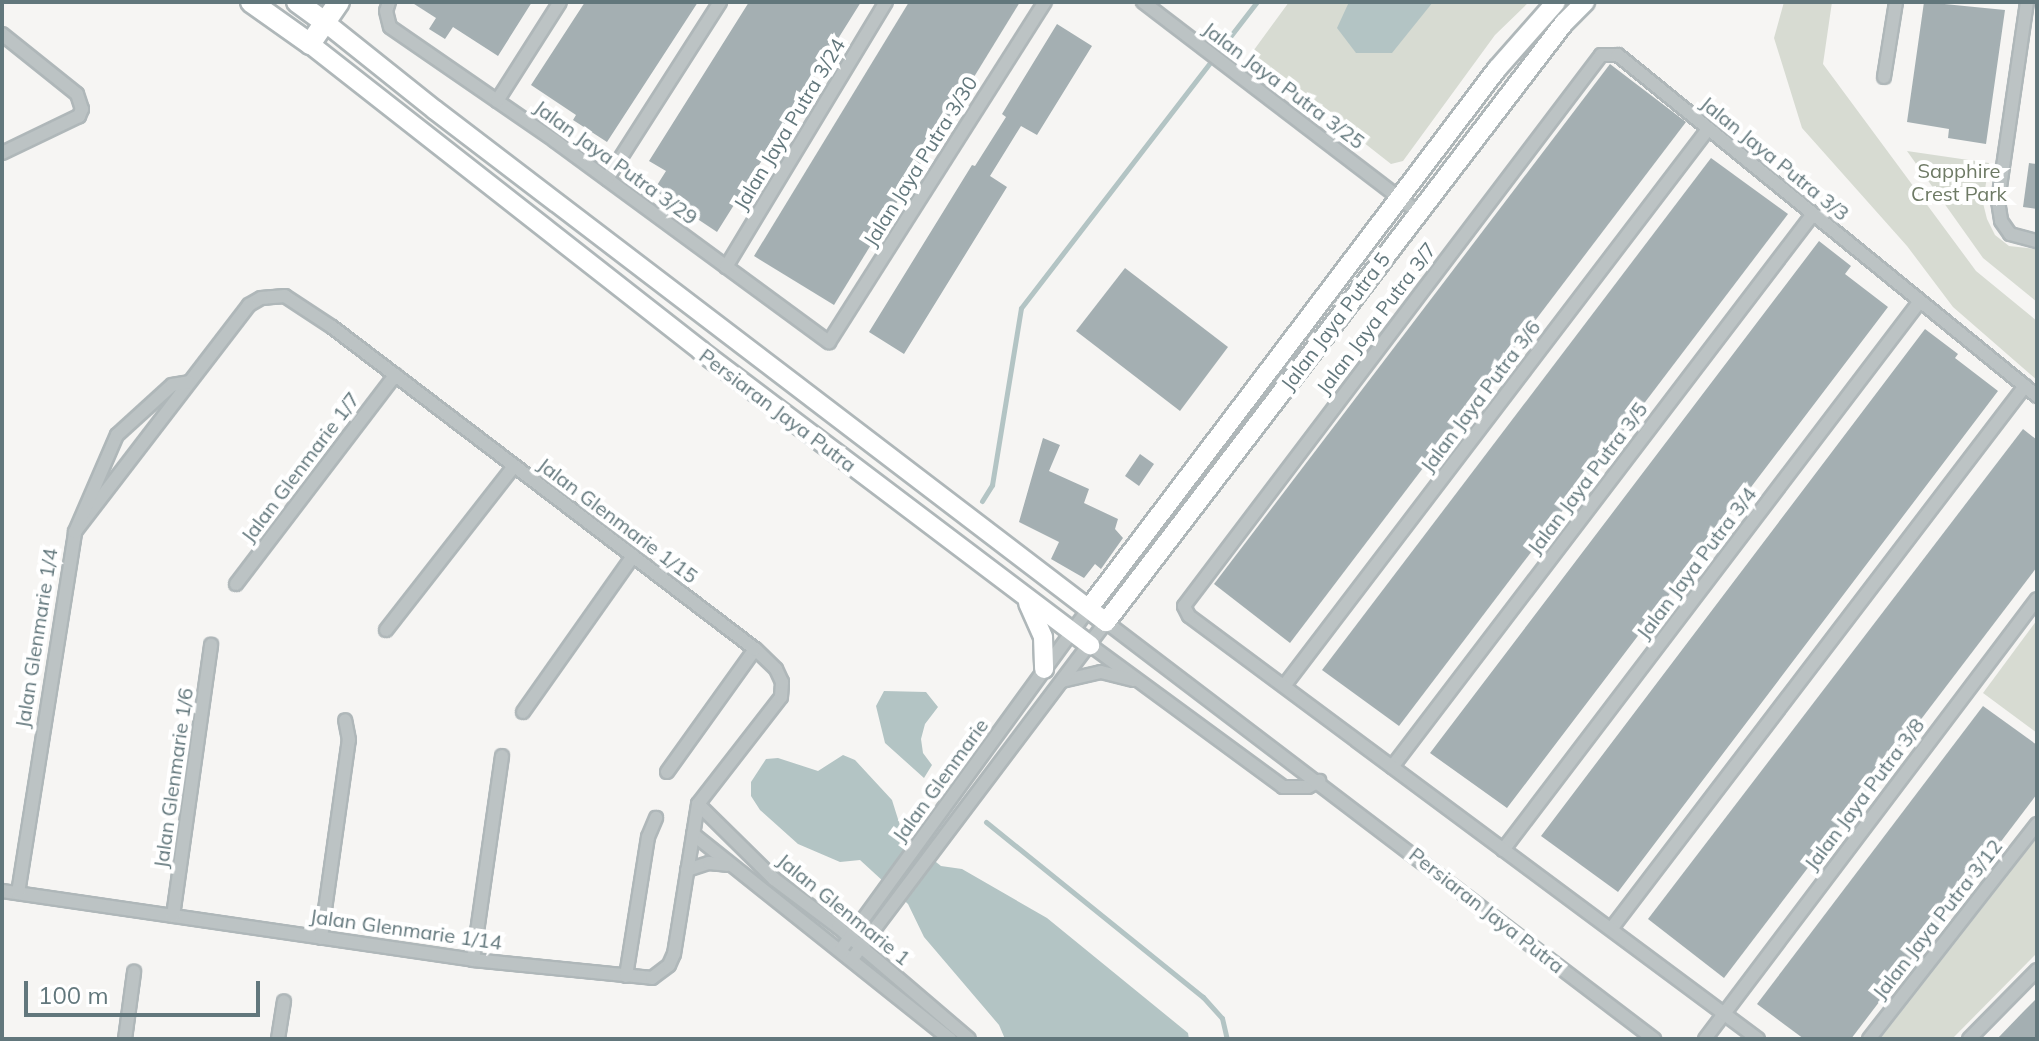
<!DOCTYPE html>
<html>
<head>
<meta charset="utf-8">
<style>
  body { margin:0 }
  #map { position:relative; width:2039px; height:1041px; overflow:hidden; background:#f6f5f3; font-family:Mulish,sans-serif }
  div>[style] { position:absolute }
  .green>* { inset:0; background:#d7dbd2 }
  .water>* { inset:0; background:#b3c4c4 }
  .stream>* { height:5px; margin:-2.5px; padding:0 2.5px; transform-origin:2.5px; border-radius:2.5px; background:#b3c4c4 }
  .building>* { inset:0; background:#a4afb2 }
  .roads { filter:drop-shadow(2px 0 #afb7b9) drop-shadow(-2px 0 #afb7b9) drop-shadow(0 2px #afb7b9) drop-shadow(0 -2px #afb7b9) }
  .street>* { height:12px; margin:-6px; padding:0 6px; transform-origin:6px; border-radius:6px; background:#bcc3c4 }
  .secondary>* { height:18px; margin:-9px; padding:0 9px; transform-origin:9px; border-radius:9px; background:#fff }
  .primary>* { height:20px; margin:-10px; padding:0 10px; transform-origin:10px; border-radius:10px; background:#fff }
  span { translate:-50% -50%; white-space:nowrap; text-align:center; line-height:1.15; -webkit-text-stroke:8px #fff; paint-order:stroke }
  .street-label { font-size:20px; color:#62777c }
  .park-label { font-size:20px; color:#6e7a65 }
  .frame { position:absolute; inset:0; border:4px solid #62777c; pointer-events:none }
  .scale { position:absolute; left:24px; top:981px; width:236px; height:36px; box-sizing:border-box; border:4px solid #62777c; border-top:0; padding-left:10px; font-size:24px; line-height:28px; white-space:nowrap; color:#62777c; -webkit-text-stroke:6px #fff; paint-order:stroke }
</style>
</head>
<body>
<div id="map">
  <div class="green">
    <div style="clip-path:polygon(1289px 2px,1529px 2px,1495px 35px,1403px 161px,1391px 164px,1251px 54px)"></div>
    <div style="clip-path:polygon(1784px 2px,1832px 2px,1823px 64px,1976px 271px,2037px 321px,2037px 380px,1953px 307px,1907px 246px,1802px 128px,1774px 38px)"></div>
    <div style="clip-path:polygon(1907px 151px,1989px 163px,1983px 203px,1987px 219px,1995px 235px,2009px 246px,2037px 249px,2037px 302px,1983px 258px)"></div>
    <div style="clip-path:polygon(2037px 620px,2037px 733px,1983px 693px)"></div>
    <div style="clip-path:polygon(2037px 838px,2037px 953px,1952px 1039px,1880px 1039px)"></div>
  </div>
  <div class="water">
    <div style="clip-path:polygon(1349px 2px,1433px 2px,1392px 53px,1356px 53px,1337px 28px)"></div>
    <div style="clip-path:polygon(884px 691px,926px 692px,938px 707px,925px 724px,921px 739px,923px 753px,932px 765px,924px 778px,885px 743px,876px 706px)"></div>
    <div style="clip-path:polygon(843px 755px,855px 760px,892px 800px,903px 835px,912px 843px,941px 866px,962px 869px,1047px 918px,1188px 1033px,1189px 1039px,1005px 1039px,999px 1025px,924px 937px,908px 904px,860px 860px,840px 862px,798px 844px,760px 810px,751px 796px,751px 782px,766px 759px,778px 758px,818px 771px)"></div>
  </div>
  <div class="stream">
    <div style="left:982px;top:501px;width:19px;rotate:-58deg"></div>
    <div style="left:992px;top:485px;width:179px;rotate:-80.7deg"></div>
    <div style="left:1021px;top:308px;width:386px;rotate:-52.4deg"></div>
    <div style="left:986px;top:822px;width:279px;rotate:38.9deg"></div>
    <div style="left:1203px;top:997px;width:28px;rotate:48deg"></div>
    <div style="left:1222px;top:1018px;width:22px;rotate:77deg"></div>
  </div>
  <div class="building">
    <div style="clip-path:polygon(411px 2px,532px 2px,498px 56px,453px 27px,445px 39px,429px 29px,436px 18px)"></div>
    <div style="clip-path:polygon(585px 2px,698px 2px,607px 142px,573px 120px,576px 115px,531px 85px)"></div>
    <div style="clip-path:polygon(749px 2px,861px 2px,717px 232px,654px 190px,666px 171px,649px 161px)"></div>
    <div style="clip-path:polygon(909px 2px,1020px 2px,834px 305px,754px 256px)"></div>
    <div style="clip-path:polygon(1924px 2px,2005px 10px,1986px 144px,1948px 138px,1949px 129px,1907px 122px)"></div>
    <div style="clip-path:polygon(1057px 24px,1092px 46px,1037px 135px,1021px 126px,990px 176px,1007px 187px,904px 354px,869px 332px,972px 165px,975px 166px,1006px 117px,1002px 114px)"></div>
    <div style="clip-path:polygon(1610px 64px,1686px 122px,1290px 643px,1214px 584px)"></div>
    <div style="clip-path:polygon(1711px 158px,1788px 214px,1399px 726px,1322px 670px)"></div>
    <div style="clip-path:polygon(2029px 163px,2037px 164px,2037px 209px,2023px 207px)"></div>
    <div style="clip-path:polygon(1819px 241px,1851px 266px,1845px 274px,1888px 307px,1507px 808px,1430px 753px)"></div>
    <div style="clip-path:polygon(1125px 268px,1228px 347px,1180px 411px,1076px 331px)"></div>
    <div style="clip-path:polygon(1925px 329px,1958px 354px,1955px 358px,1998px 391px,1618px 892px,1541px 836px)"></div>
    <div style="clip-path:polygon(2023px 429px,2037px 440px,2037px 567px,1724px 978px,1648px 919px)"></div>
    <div style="clip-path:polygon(1043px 438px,1060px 445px,1049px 471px,1089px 489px,1084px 503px,1118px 519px,1115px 529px,1123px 538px,1101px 569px,1095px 564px,1084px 578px,1051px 559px,1059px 542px,1019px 522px)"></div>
    <div style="clip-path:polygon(1140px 454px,1154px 464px,1139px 486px,1125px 476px)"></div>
    <div style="clip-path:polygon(1983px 706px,2037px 745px,2037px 794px,1851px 1039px,1804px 1039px,1757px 1004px)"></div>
    <div style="clip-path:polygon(2037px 998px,2037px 1039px,1997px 1039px,2024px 1011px)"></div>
  </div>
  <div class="roads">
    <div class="street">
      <div style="left:389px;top:2px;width:9px;rotate:108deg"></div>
      <div style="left:386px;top:11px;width:16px;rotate:76deg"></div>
      <div style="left:390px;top:27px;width:201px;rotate:34.6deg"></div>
      <div style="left:555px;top:141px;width:340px;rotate:36.3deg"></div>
      <div style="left:829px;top:342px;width:403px;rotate:-57.6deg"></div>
      <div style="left:1143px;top:2px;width:346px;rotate:37.4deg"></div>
      <div style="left:2027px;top:2px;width:201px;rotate:98.3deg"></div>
      <div style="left:1998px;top:201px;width:20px;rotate:81deg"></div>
      <div style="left:2001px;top:221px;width:16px;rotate:55deg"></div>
      <div style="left:2010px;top:234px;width:28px;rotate:15deg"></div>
      <div style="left:2px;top:34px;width:96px;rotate:38.7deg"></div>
      <div style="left:77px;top:94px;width:16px;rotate:72deg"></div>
      <div style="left:82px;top:109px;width:8px;rotate:113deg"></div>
      <div style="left:79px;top:116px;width:85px;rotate:154.3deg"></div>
      <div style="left:1884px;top:77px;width:76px;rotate:-80.9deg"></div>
      <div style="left:497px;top:101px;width:117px;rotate:-57.5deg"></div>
      <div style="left:607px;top:179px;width:210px;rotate:-57.4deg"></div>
      <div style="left:726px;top:267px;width:310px;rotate:-58.9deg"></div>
      <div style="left:236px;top:584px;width:263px;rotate:-52.7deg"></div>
      <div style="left:386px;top:630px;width:208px;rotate:-52deg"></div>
      <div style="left:1090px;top:645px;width:240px;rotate:36.3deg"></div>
      <div style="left:1283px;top:787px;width:25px"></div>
      <div style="left:1308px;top:787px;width:13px;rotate:-29deg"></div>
      <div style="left:1062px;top:681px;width:40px;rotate:-13deg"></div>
      <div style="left:1101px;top:672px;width:33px;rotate:14deg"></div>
      <div style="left:1284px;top:686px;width:700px;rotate:-52.72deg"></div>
      <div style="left:523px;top:712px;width:191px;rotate:-54.8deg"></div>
      <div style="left:1392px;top:767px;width:695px;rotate:-52.72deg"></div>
      <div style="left:667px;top:772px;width:151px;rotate:-54.4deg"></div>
      <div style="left:698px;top:804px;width:107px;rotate:44.6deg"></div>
      <div style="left:774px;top:879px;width:80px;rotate:36.9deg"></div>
      <div style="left:838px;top:927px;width:172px;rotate:40.5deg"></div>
      <div style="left:693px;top:834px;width:329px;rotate:38.6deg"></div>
      <div style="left:1503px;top:850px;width:689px;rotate:-52.78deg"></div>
      <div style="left:687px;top:870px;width:23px;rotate:-18deg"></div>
      <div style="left:709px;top:863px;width:18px;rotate:6deg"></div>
      <div style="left:2px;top:891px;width:476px;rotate:8.3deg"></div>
      <div style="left:473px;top:960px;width:180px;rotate:5.7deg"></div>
      <div style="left:652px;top:978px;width:21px;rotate:-37deg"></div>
      <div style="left:669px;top:965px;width:12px;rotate:-66deg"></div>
      <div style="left:674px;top:954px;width:152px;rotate:-80.9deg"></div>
      <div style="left:698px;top:804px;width:135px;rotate:-52.2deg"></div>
      <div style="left:781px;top:697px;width:15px;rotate:-86deg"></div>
      <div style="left:782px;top:682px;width:14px;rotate:-115deg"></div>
      <div style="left:776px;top:669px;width:29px;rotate:-136deg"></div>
      <div style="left:755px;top:649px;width:532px;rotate:-142.72deg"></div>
      <div style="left:332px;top:327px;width:56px;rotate:-146.6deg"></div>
      <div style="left:285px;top:296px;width:24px;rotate:175deg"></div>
      <div style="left:261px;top:298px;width:14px;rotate:150deg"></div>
      <div style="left:249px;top:305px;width:286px;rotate:127.5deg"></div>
      <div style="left:18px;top:893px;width:365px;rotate:-81deg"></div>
      <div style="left:75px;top:532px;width:106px;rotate:-66.6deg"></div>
      <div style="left:117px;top:435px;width:74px;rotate:-42.3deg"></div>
      <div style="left:172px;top:385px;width:17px;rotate:-10deg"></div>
      <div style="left:173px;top:916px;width:274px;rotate:-82deg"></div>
      <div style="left:1611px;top:929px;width:683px;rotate:-52.68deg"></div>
      <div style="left:321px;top:938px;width:200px;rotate:-82deg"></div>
      <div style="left:349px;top:740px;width:20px;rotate:-101deg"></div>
      <div style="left:840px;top:951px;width:424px;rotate:-54deg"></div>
      <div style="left:852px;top:959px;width:422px;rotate:-53deg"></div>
      <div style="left:1106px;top:622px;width:689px;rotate:37.27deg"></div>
      <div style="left:473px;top:960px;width:206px;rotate:-81.9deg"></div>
      <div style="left:626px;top:976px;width:141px;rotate:-81deg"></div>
      <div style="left:648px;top:837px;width:21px;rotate:-67deg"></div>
      <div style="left:125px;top:1039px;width:68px;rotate:-82.3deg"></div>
      <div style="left:278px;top:1039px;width:38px;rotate:-81deg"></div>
      <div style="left:1705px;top:1039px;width:551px;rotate:-52.96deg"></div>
      <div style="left:1758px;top:1039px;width:709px;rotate:-143.37deg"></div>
      <div style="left:1189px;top:616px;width:11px;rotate:-117deg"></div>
      <div style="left:1184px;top:606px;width:691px;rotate:-52.88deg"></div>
      <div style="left:1601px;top:55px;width:17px"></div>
      <div style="left:1618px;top:55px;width:540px;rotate:39.14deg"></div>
      <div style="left:1869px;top:1039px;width:273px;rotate:-52deg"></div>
      <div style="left:1969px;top:1039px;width:97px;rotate:-45.4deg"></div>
    </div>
    <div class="secondary">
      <div style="left:326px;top:23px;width:139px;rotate:38.6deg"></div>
      <div style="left:435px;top:110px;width:844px;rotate:37.35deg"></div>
      <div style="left:1106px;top:622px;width:754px;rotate:-52.6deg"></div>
      <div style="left:1564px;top:23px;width:30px;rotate:-45deg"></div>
      <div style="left:310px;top:44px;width:497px;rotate:38.1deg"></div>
      <div style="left:701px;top:351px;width:488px;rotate:37.1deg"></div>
      <div style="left:1028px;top:603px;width:37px;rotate:66deg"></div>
      <div style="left:1043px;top:637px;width:32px;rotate:88deg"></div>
      <div style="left:1089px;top:608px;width:676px;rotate:-52.88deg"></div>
      <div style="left:1497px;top:69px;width:89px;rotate:-48.6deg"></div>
    </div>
    <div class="primary">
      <div style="left:251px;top:2px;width:72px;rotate:35.4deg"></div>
      <div style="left:310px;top:44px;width:51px;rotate:-55.4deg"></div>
      <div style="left:297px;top:2px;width:36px;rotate:36deg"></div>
    </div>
  </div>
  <div class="street-label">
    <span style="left:1284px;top:85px;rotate:37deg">Jalan Jaya Putra 3/25</span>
    <span style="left:789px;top:124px;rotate:-59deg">Jalan Jaya Putra 3/24</span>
    <span style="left:1775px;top:158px;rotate:39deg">Jalan Jaya Putra 3/3</span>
    <span style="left:920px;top:161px;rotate:-58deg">Jalan Jaya Putra 3/30</span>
    <span style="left:616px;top:162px;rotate:36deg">Jalan Jaya Putra 3/29</span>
    <span style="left:1376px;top:318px;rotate:-53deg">Jalan Jaya Putra 3/7</span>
    <span style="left:1335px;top:321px;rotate:-53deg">Jalan Jaya Putra 5</span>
    <span style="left:1480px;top:396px;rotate:-53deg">Jalan Jaya Putra 3/6</span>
    <span style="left:778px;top:410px;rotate:37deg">Persiaran Jaya Putra</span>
    <span style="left:300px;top:467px;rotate:-53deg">Jalan Glenmarie 1/7</span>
    <span style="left:1587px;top:478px;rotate:-53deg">Jalan Jaya Putra 3/5</span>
    <span style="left:618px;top:520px;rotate:37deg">Jalan Glenmarie 1/15</span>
    <span style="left:1696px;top:563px;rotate:-53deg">Jalan Jaya Putra 3/4</span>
    <span style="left:36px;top:638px;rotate:-81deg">Jalan Glenmarie 1/4</span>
    <span style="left:173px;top:778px;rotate:-82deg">Jalan Glenmarie 1/6</span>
    <span style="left:940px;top:780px;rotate:-54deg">Jalan Glenmarie</span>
    <span style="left:1864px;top:794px;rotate:-53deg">Jalan Jaya Putra 3/8</span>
    <span style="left:844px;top:909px;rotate:39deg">Jalan Glenmarie 1</span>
    <span style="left:1487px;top:910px;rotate:38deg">Persiaran Jaya Putra</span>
    <span style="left:1937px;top:919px;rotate:-52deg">Jalan Jaya Putra 3/12</span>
    <span style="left:406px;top:929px;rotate:8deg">Jalan Glenmarie 1/14</span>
  </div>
  <div class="park-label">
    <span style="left:1959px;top:182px">Sapphire<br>Crest Park</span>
  </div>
  <div class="frame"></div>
  <div class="scale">100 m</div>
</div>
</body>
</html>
